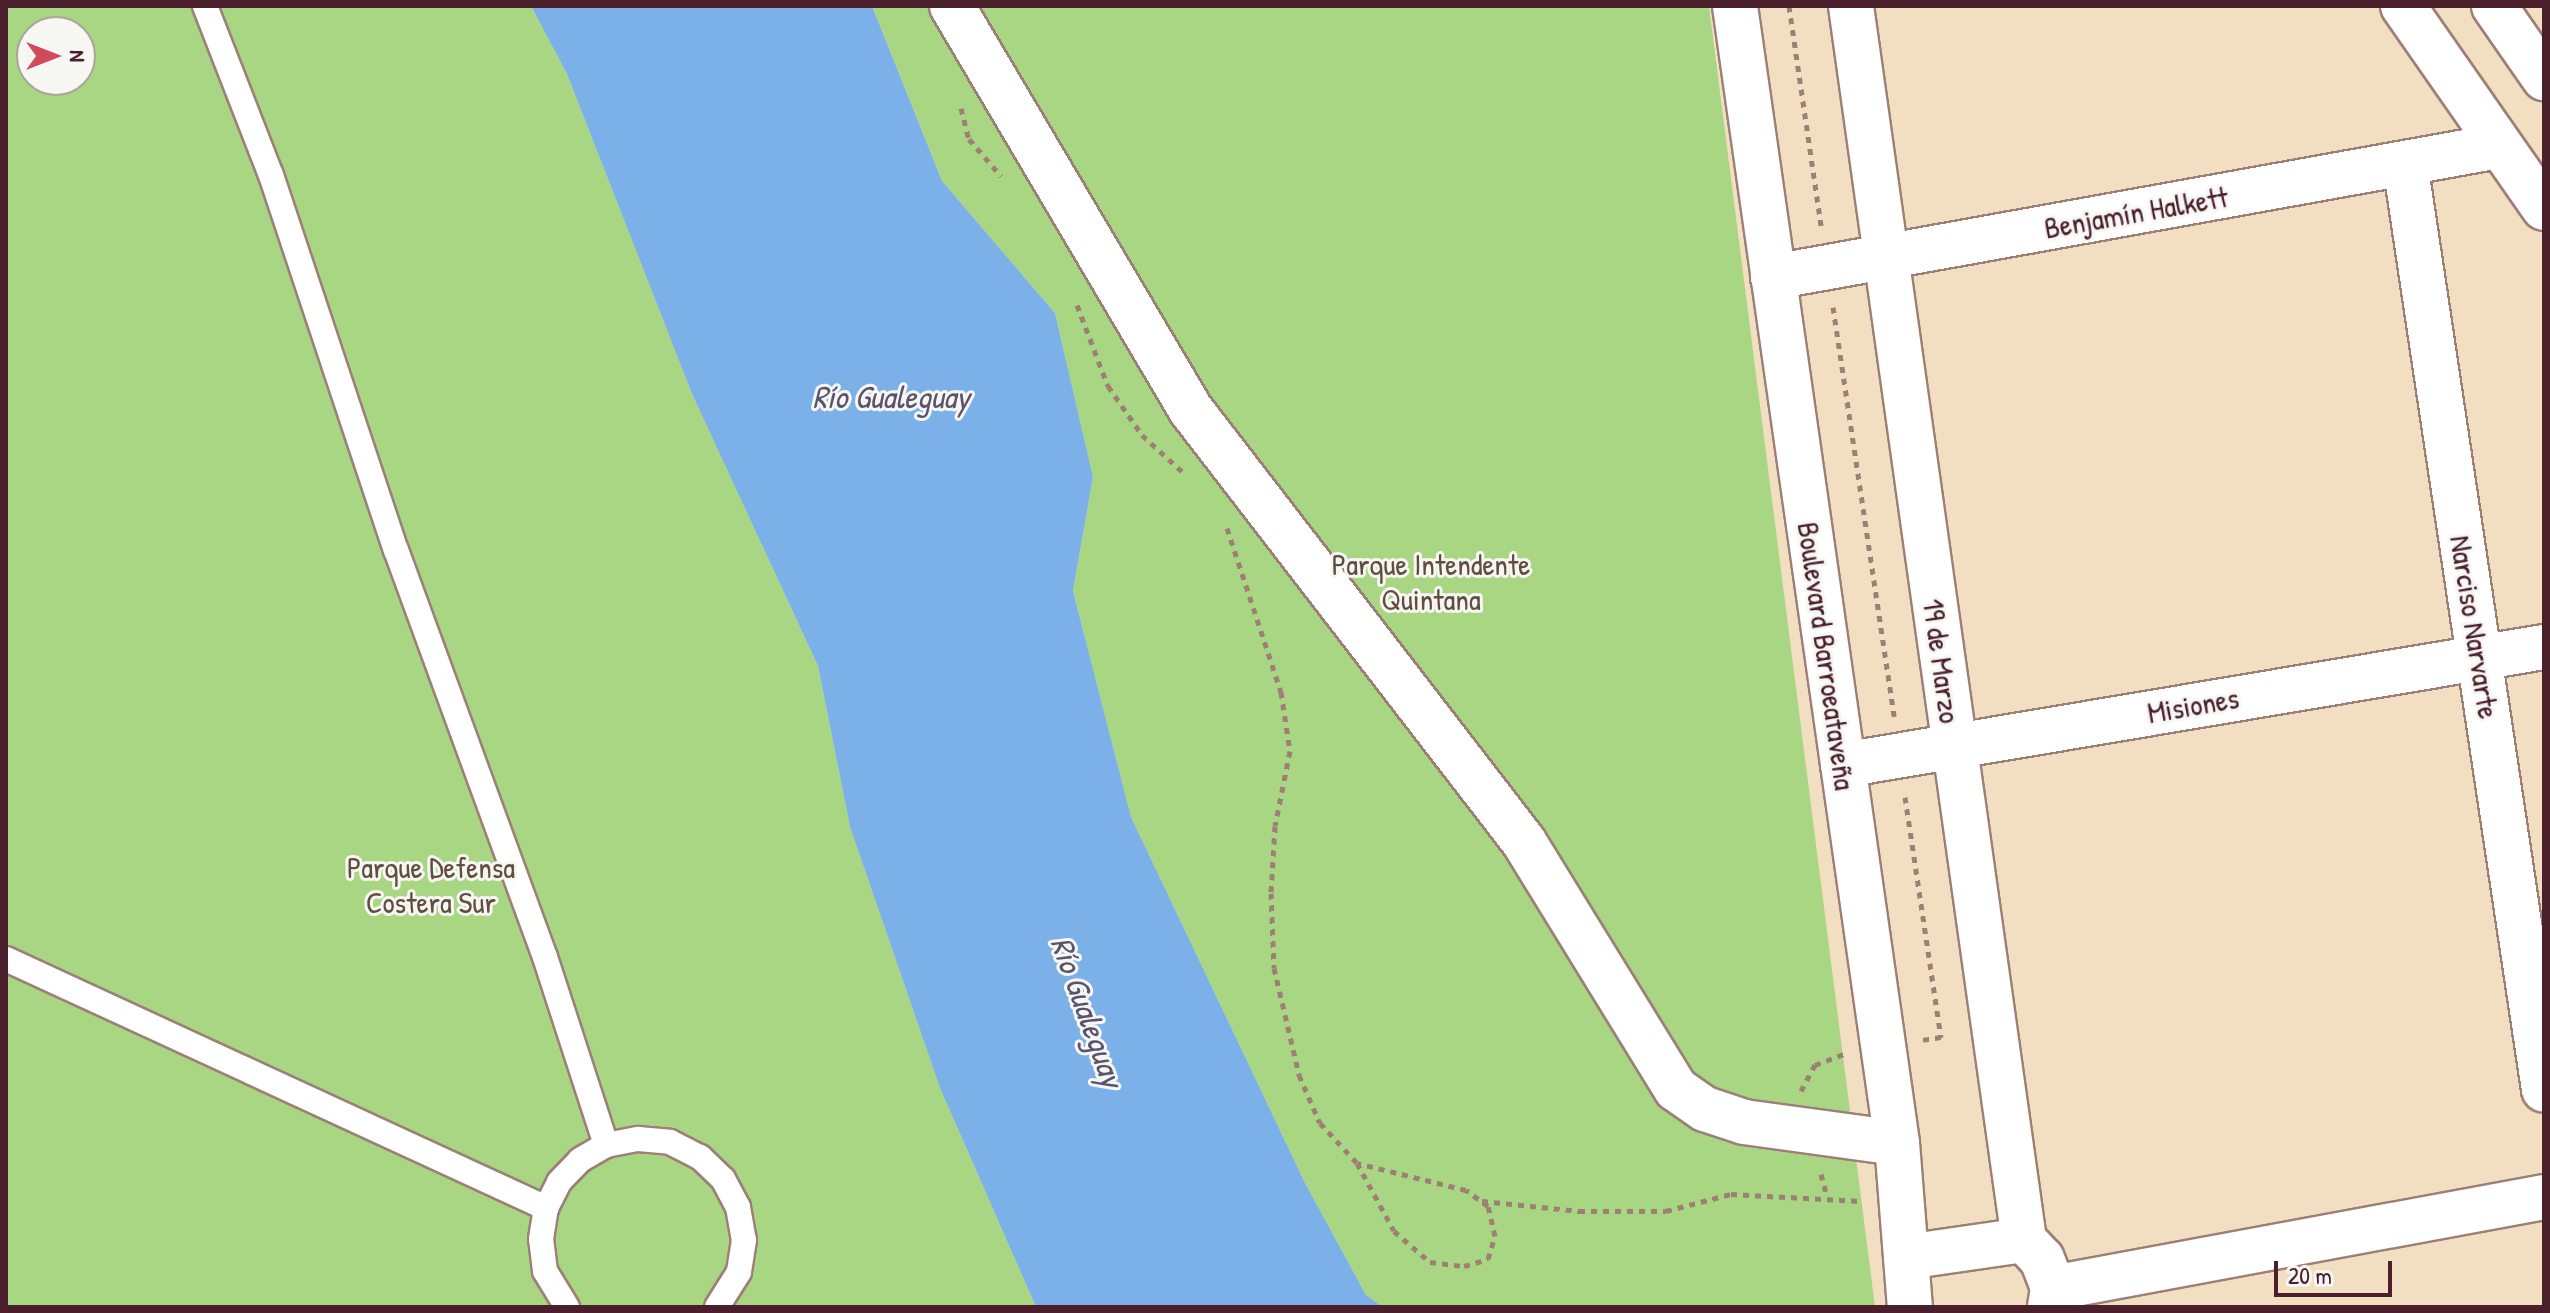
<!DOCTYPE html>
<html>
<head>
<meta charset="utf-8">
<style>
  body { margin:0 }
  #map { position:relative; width:2550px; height:1313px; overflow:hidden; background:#f2dfc2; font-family:"Patrick Hand",sans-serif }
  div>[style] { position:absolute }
  .green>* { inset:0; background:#a8d683 }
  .water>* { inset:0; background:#7bb0e9 }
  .path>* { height:5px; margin-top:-2.5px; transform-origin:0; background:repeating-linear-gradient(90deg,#9e7f76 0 6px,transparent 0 12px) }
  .roads { filter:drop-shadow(2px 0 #9e7f76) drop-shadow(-2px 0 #9e7f76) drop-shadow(0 2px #9e7f76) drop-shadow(0 -2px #9e7f76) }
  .lane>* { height:24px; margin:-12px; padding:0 12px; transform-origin:12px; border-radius:12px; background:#fff }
  .street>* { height:44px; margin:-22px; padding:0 22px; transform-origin:22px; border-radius:22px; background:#fff }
  .secondary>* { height:44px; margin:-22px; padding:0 22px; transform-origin:22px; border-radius:22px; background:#fff }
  span { translate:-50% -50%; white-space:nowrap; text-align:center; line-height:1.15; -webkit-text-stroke:6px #f6f6f2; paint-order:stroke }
  .street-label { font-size:30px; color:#4a1f2b }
  .park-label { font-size:30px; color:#624d41 }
  .water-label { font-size:32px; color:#5b526e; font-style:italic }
  .frame { position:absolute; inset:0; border:8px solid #4a1f2b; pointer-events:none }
  .north { position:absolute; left:16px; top:16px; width:80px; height:80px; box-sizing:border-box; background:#f6f6f2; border:2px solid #b1a0a2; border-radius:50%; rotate:90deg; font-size:22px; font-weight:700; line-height:32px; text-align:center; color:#4a1f2b }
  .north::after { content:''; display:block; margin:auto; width:28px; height:36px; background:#d1495b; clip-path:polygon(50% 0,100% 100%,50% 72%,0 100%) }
  .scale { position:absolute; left:2274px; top:1261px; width:118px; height:36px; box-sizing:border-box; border:4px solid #4a1f2b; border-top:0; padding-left:10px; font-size:24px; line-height:28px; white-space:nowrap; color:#4a1f2b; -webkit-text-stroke:6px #f6f6f2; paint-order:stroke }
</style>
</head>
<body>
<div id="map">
  <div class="green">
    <div style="clip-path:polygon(evenodd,6px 6px,531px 6px,567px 74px,692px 394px,818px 666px,850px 827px,940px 1088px,1036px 1307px,6px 1307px,6px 6px,32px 32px,80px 32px,80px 80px,32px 80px,32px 32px)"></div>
    <div style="clip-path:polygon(872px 6px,1709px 6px,1875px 1307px,1383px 1307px,1366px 1295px,1305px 1183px,1131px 817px,1073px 591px,1093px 477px,1055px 313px,942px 181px)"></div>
  </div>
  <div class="water">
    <div style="clip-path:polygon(531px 6px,872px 6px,942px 181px,1055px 313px,1093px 477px,1073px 591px,1131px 817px,1305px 1183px,1366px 1295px,1383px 1307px,1036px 1307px,940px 1088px,850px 827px,818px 666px,692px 394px,567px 74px)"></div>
  </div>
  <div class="path">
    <div style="left:1789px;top:6px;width:222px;rotate:81.7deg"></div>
    <div style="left:961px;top:108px;width:32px;rotate:76deg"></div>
    <div style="left:969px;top:139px;width:49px;rotate:49.1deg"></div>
    <div style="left:1077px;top:305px;width:87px;rotate:69.1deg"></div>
    <div style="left:1108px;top:386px;width:60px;rotate:55.2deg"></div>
    <div style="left:1142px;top:435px;width:59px;rotate:42.3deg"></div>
    <div style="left:1833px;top:307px;width:414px;rotate:81.5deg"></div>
    <div style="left:1227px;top:528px;width:173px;rotate:71.8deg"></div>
    <div style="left:1281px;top:692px;width:60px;rotate:81.3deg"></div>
    <div style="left:1290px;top:751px;width:76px;rotate:101.3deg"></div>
    <div style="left:1275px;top:826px;width:67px;rotate:93.4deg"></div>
    <div style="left:1271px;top:893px;width:75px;rotate:87.7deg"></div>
    <div style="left:1274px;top:968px;width:110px;rotate:76.8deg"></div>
    <div style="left:1299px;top:1075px;width:52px;rotate:66.4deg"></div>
    <div style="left:1320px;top:1123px;width:54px;rotate:47.2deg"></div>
    <div style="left:1357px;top:1163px;width:77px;rotate:61.4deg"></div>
    <div style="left:1394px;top:1231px;width:48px;rotate:40.7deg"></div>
    <div style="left:1430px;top:1262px;width:34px;rotate:7deg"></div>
    <div style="left:1464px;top:1266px;width:25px;rotate:-16deg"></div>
    <div style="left:1488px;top:1259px;width:24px;rotate:-73deg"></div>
    <div style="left:1495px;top:1236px;width:31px;rotate:-103deg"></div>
    <div style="left:1488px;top:1206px;width:27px;rotate:-144deg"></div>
    <div style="left:1466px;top:1190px;width:112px;rotate:-166.1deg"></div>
    <div style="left:1905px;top:797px;width:243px;rotate:81.5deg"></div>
    <div style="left:1941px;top:1037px;width:20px;rotate:171deg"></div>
    <div style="left:1801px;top:1091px;width:30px;rotate:-62deg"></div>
    <div style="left:1815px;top:1065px;width:31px;rotate:-21deg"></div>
    <div style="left:1821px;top:1174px;width:23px;rotate:75deg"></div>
    <div style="left:1482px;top:1201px;width:98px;rotate:5.9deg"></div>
    <div style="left:1579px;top:1211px;width:87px"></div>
    <div style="left:1666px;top:1211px;width:67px;rotate:-14.7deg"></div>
    <div style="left:1731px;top:1194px;width:129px;rotate:3.1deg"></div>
  </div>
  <div class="roads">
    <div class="lane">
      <div style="left:205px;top:6px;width:181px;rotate:68.7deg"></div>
      <div style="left:271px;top:175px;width:395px;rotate:71.6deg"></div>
      <div style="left:396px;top:550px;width:433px;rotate:69.9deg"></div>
      <div style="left:545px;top:957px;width:198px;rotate:72deg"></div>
      <div style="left:6px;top:959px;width:595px;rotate:24.75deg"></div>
      <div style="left:567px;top:1307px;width:42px;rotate:-121.4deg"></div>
      <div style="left:545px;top:1271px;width:32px;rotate:-97deg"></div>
      <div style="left:541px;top:1239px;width:31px;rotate:-81deg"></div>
      <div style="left:546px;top:1208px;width:29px;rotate:-63deg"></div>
      <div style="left:559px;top:1182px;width:30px;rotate:-46deg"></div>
      <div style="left:580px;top:1160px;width:30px;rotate:-30deg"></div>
      <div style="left:606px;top:1145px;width:33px;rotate:-11deg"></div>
      <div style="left:638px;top:1139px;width:32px;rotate:5deg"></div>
      <div style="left:670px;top:1142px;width:34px;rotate:27deg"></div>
      <div style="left:700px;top:1157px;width:32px;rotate:44deg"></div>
      <div style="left:723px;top:1179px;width:32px;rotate:62deg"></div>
      <div style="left:738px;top:1207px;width:34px;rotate:80deg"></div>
      <div style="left:744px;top:1240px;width:32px;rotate:99deg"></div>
      <div style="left:739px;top:1272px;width:41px;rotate:122.2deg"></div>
    </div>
    <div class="street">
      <div style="left:952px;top:6px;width:469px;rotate:59.4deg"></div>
      <div style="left:1191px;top:410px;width:545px;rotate:52.37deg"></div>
      <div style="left:1524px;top:842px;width:290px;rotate:58.4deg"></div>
      <div style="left:1676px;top:1089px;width:35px;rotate:35deg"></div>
      <div style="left:1705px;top:1109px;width:41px;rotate:18.4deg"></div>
      <div style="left:1744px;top:1122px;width:154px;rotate:7.8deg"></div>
      <div style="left:1735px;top:6px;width:1148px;rotate:81.89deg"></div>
      <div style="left:1897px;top:1143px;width:165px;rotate:85.5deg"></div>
      <div style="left:1851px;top:6px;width:1246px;rotate:82.02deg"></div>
      <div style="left:2024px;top:1240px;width:26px;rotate:47deg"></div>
      <div style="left:2042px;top:1259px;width:31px;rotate:69deg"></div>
      <div style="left:2053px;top:1288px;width:19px;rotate:99deg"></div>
      <div style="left:2405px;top:163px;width:937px;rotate:81.47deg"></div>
      <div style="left:1773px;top:277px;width:738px;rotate:-10.23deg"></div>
      <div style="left:1843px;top:765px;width:711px;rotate:-9.56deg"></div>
      <div style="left:1906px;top:1257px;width:119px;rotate:-8.2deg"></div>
      <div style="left:2053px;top:1288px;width:499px;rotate:-10.5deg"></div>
    </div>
    <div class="secondary">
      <div style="left:2403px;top:6px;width:246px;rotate:55.1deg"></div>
      <div style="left:2494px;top:6px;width:88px;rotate:55.2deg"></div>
    </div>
  </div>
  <div class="street-label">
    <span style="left:2136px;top:212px;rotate:-10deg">Benjamín Halkett</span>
    <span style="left:2475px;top:627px;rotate:81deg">Narciso Narvarte</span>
    <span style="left:1827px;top:656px;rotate:82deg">Boulevard Barroeataveña</span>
    <span style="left:1942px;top:661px;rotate:82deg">19 de Marzo</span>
    <span style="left:2193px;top:705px;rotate:-10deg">Misiones</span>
  </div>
  <div class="park-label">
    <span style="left:1431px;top:581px">Parque Intendente<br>Quintana</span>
    <span style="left:431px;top:884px">Parque Defensa<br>Costera Sur</span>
  </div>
  <div class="water-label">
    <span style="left:891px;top:397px">Río Gualeguay</span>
    <span style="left:1087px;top:1012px;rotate:70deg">Río Gualeguay</span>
  </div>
  <div class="frame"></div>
  <div class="north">N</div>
  <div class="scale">20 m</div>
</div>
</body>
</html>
